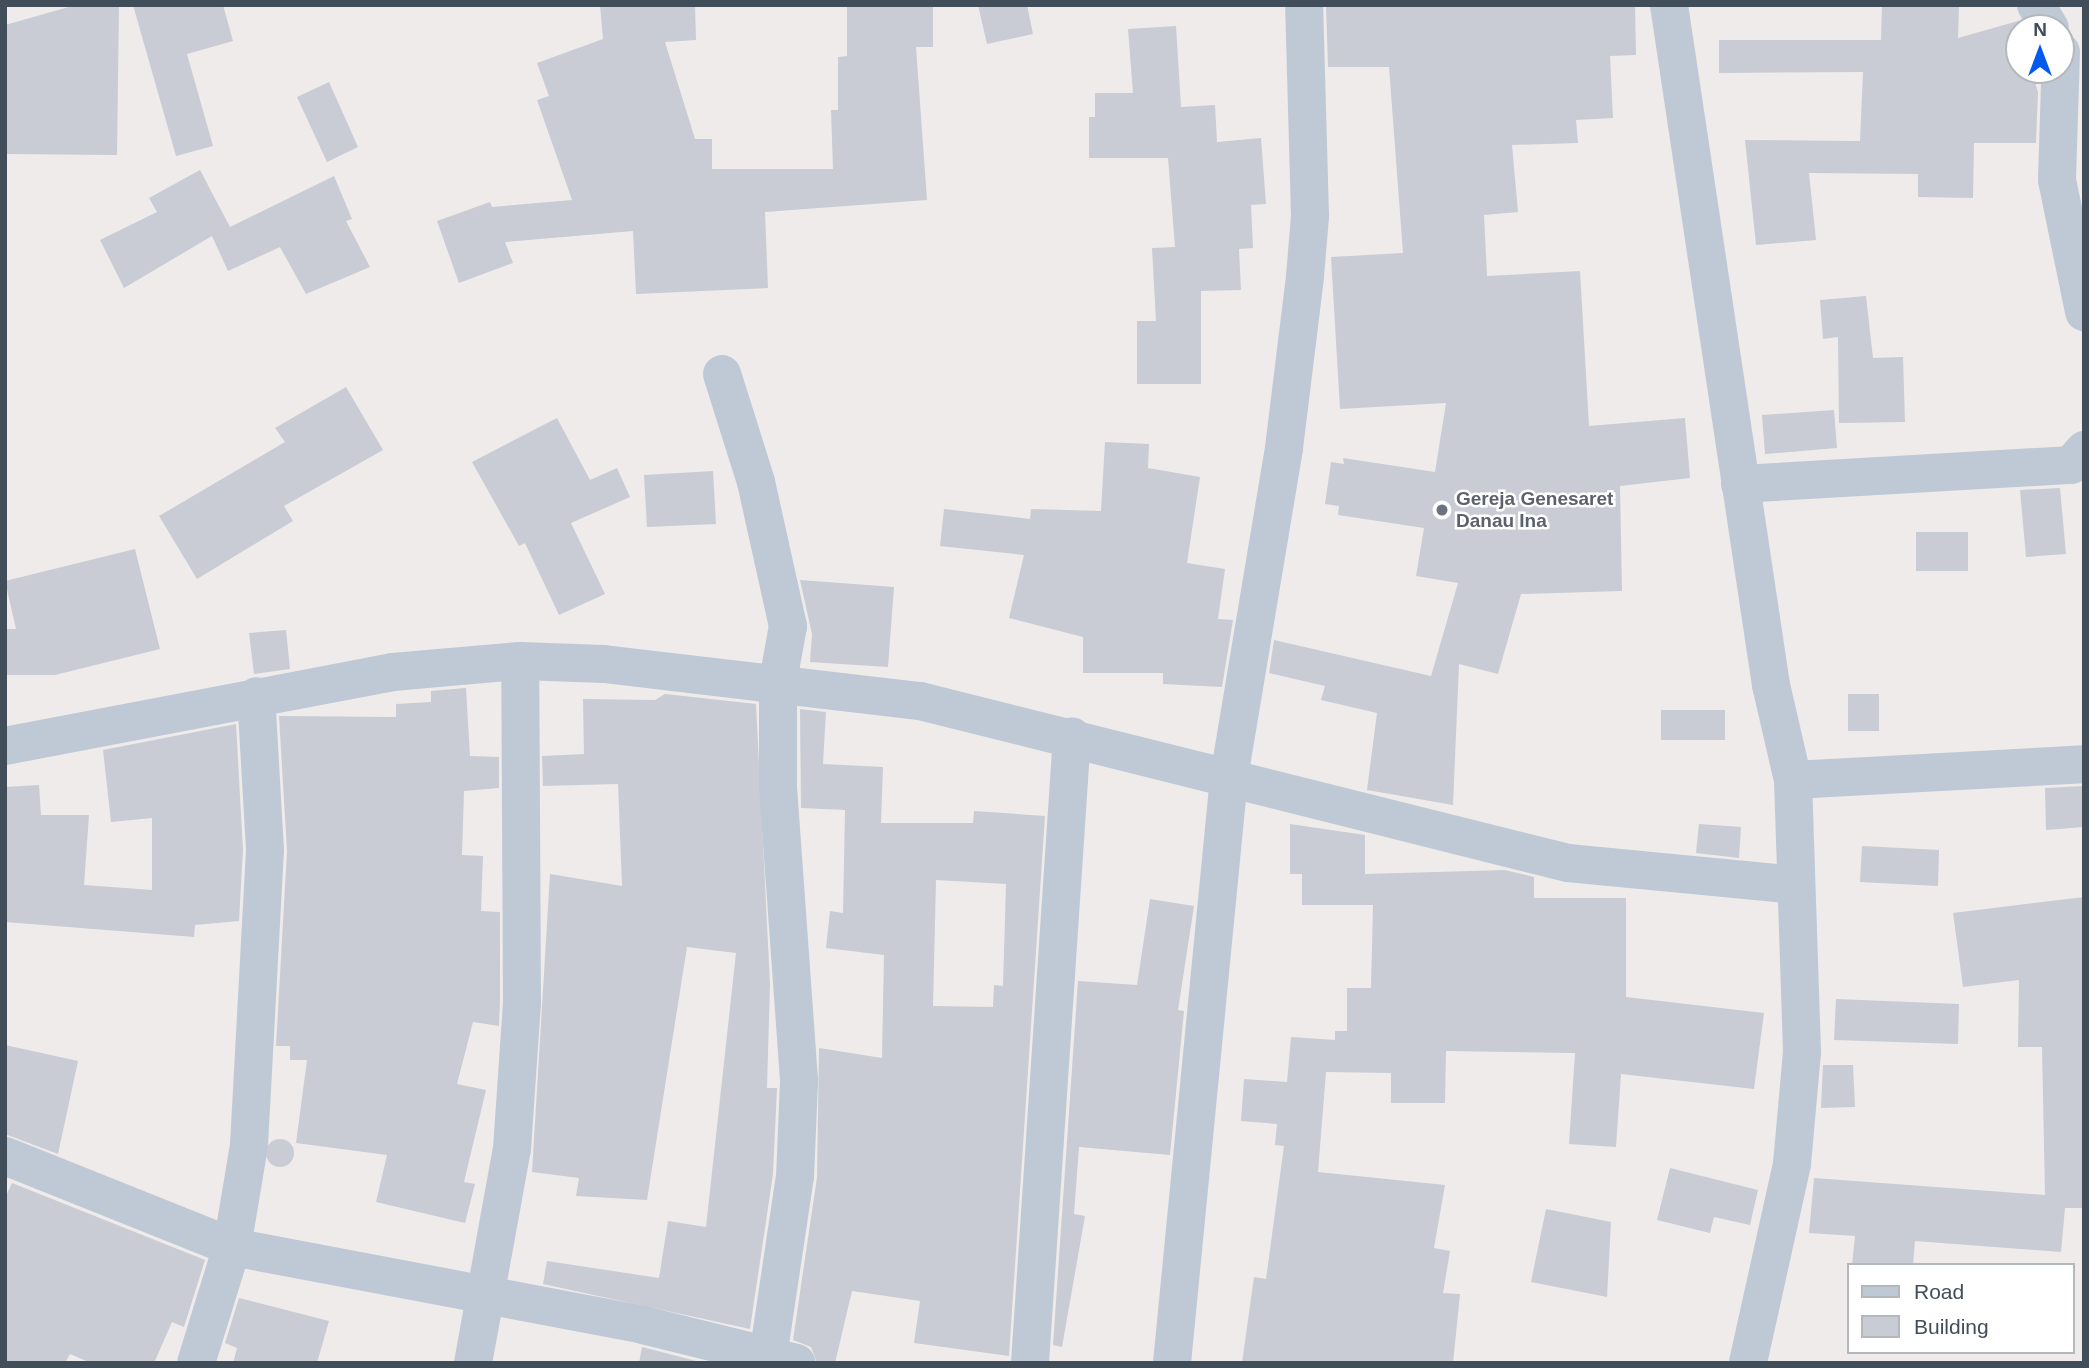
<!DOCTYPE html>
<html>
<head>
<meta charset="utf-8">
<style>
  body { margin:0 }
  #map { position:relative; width:2089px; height:1368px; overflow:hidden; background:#eeebea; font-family:Helvetica,sans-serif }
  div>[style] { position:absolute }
  .building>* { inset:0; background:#c9ccd4 }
  .round { border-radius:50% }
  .minor>* { height:38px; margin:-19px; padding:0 19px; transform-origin:19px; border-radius:19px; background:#bfc9d5 }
  .dots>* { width:19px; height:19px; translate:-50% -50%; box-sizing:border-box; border:4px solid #fff; border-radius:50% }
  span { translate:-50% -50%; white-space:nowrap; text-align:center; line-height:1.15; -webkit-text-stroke:5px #fff; paint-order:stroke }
  .worship-label { font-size:19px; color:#5b616d; font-weight:700 }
  .left { translate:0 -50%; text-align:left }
  .frame { position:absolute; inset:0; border:7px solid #424d5a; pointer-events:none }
  .legend { position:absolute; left:1847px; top:1263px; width:228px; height:91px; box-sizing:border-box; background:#fff; border:2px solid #b3b8bd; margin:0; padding:9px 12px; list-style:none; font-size:21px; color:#424d5a }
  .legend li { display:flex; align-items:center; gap:14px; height:35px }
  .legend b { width:35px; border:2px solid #b3b8bd }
  .north { position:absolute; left:2005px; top:14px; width:70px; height:70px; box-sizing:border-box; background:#fff; border:2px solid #b3b8bd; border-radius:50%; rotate:0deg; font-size:19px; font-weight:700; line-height:28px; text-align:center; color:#424d5a }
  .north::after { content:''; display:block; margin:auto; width:24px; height:32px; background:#055aee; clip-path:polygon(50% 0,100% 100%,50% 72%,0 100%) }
</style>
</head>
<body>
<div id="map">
  <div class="building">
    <div style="clip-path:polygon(76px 5px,119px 5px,117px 155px,5px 154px,5px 25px)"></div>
    <div style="clip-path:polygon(133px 5px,223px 5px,233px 41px,187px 54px,213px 146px,176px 156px)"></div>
    <div style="clip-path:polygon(600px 5px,695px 5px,696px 40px,665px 42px,695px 139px,712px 139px,712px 169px,833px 169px,831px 110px,838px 110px,838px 57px,847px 56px,847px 5px,933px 5px,933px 47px,916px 47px,927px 200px,765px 212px,768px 288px,636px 294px,633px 231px,505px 242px,513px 263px,459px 283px,437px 221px,490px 202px,492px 207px,572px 200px,537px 100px,549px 96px,537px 63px,603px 39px)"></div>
    <div style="clip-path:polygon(978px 5px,1027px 5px,1033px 34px,987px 44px)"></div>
    <div style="clip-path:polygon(1326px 5px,1635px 5px,1636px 55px,1610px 56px,1613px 118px,1576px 120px,1578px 143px,1512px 145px,1518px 212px,1484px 215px,1487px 276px,1580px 271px,1589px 426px,1685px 418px,1690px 478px,1620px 486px,1622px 591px,1521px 594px,1498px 674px,1459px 664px,1453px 805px,1367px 790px,1377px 713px,1321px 700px,1325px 686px,1269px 673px,1274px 640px,1431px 676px,1458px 583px,1416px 576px,1424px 528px,1338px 515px,1339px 506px,1325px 504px,1331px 462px,1344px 464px,1343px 458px,1435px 472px,1446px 403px,1340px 409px,1331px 257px,1403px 253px,1389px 67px,1328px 67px)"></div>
    <div style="clip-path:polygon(1882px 5px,1959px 6px,1958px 38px,2018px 21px,2019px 70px,2031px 70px,2038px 92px,2036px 143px,1974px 143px,1973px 198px,1918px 197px,1918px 174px,1809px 173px,1816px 240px,1756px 245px,1745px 140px,1860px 141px,1863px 72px,1719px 73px,1719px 40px,1881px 40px)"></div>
    <div style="clip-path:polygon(1176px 26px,1181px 107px,1215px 105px,1217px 142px,1261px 138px,1266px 204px,1251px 205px,1253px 248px,1239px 249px,1241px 290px,1201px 291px,1201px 384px,1137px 384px,1137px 321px,1156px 321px,1152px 248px,1175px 247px,1168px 158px,1089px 158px,1089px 117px,1095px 117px,1095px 93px,1133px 93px,1128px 29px)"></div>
    <div style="clip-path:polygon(329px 82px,358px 147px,327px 162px,297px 97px)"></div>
    <div style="clip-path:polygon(200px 170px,230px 227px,334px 176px,352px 219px,346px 221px,370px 267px,306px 294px,280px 247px,228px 271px,212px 236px,124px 288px,100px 240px,157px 212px,149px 198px)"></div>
    <div style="clip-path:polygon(1866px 296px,1873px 358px,1903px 357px,1905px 422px,1839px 423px,1838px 337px,1823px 339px,1820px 300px)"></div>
    <div style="clip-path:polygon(346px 387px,383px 450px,284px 506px,293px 521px,197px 579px,159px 516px,285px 442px,275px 428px)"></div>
    <div style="clip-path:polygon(1834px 410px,1837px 448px,1765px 454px,1762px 415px)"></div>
    <div style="clip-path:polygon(557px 418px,590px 480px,617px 468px,630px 497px,571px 523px,605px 594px,559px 615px,525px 543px,519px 546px,472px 462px)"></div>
    <div style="clip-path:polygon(1105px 442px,1149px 444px,1148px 468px,1200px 477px,1187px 563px,1225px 569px,1218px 619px,1233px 620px,1222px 687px,1163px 684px,1163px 673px,1083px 673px,1083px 637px,1009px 618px,1024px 555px,940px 546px,944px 509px,1030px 519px,1031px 509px,1101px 511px)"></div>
    <div style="clip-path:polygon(713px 471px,716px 524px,647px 527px,644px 475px)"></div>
    <div style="clip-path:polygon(2060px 488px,2066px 554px,2026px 557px,2020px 490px)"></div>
    <div style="clip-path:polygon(1916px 532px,1968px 532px,1968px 571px,1916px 571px)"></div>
    <div style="clip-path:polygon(135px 549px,160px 649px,55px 675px,5px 675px,5px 629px,16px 629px,5px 581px)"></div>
    <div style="clip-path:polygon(800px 580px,894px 587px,888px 667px,810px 662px,812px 634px)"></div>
    <div style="clip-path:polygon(286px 630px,290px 669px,254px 674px,249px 633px)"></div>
    <div style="clip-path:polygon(466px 688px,470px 756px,499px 757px,499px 788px,464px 791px,462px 855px,483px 856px,481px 911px,500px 912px,500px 1003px,499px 1026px,473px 1022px,457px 1084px,486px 1090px,464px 1182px,475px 1184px,465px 1223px,376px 1202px,387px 1155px,296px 1143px,307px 1060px,290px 1060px,290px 1046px,276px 1046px,287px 851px,279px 716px,396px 717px,396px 704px,431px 702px,431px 691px)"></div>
    <div style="clip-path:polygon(665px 694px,756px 704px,770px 984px,767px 1088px,777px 1088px,773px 1174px,750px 1329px,543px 1284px,547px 1261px,659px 1278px,668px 1221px,706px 1227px,736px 953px,687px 947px,647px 1200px,576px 1196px,579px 1178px,532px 1172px,550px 874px,622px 886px,618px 784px,543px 786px,542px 756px,584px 754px,583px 699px,655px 700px)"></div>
    <div style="clip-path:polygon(1848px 694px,1879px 694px,1879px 731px,1848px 731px)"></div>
    <div style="clip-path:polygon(evenodd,800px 709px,826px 712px,823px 764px,883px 767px,881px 823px,973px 823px,974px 811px,1045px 816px,1009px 1356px,914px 1343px,920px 1301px,852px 1291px,835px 1363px,817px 1363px,811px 1347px,793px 1340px,817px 1177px,819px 1048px,882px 1058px,884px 955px,826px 948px,830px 911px,843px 913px,845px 810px,801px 808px,800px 709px,936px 880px,1006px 884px,1003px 986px,994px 985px,993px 1007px,933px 1006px,936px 880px)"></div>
    <div style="clip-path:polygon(1661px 710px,1725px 710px,1725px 740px,1661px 740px)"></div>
    <div style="clip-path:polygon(236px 724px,243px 850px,239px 921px,195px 925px,194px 937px,5px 922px,5px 787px,39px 785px,41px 815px,89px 815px,84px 885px,152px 890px,152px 818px,111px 822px,103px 750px)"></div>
    <div style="clip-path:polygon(2084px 786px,2084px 827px,2046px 830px,2045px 788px)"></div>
    <div style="clip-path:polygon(1290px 824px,1365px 835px,1365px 874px,1505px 870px,1534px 877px,1534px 898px,1626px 898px,1626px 997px,1764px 1013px,1754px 1089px,1621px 1074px,1616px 1147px,1569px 1144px,1575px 1053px,1446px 1051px,1445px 1103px,1391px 1103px,1391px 1073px,1326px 1072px,1318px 1172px,1445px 1185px,1434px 1248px,1450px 1251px,1443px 1293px,1460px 1294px,1453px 1363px,1242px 1363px,1254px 1277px,1266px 1279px,1284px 1146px,1275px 1145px,1277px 1124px,1241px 1121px,1244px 1079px,1287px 1082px,1291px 1037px,1335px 1040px,1335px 1031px,1347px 1031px,1347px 988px,1371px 988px,1373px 905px,1302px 905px,1302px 874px,1290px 874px)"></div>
    <div style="clip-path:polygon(1699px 824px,1741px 827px,1739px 858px,1696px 853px)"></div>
    <div style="clip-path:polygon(1862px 846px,1939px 850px,1938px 886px,1860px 882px)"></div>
    <div style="clip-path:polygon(2084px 897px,2084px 1185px,2082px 1208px,2065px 1208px,2061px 1252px,1915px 1241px,1913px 1265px,1852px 1265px,1855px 1236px,1809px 1233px,1814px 1178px,2045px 1195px,2042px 1047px,2018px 1047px,2019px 980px,1963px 987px,1953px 913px)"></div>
    <div style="clip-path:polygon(1150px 899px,1194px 906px,1178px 1010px,1184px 1011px,1170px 1155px,1079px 1147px,1074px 1214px,1085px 1216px,1062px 1347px,1053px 1345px,1078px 981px,1137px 985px)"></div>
    <div style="clip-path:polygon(1836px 999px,1959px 1004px,1958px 1044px,1834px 1040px)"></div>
    <div style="clip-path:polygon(5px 1045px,78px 1061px,58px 1154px,5px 1134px)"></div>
    <div style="clip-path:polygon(1823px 1065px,1853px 1065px,1855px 1107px,1821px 1108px)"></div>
    <div class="round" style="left:266px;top:1139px;width:28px;height:28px"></div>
    <div style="clip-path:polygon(1670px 1168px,1758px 1190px,1750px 1225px,1714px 1217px,1710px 1233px,1657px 1220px)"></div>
    <div style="clip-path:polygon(12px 1183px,205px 1260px,184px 1327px,172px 1322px,154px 1363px,91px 1363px,70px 1354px,65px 1363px,5px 1363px,5px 1198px)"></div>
    <div style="clip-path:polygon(1546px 1209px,1611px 1222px,1607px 1297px,1531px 1282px)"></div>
    <div style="clip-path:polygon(239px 1298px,329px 1321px,317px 1363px,233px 1363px,237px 1348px,225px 1343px)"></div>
    <div style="clip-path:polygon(642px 1347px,704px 1363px,639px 1363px)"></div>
  </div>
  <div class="minor">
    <div style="left:1669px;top:5px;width:688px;rotate:81.47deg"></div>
    <div style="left:1771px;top:685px;width:98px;rotate:77deg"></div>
    <div style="left:1793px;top:780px;width:272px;rotate:88.1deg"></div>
    <div style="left:1802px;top:1052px;width:112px;rotate:95.1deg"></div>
    <div style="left:1792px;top:1164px;width:204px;rotate:102.5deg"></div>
    <div style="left:2036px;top:5px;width:27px;rotate:59deg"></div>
    <div style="left:2061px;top:52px;width:128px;rotate:91.8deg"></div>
    <div style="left:2057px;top:180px;width:135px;rotate:78.4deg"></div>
    <div style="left:722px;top:374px;width:113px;rotate:72.5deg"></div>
    <div style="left:756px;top:482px;width:148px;rotate:77.5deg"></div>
    <div style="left:788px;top:626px;width:56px;rotate:100.3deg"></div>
    <div style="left:778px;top:681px;width:106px;rotate:90deg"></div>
    <div style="left:778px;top:787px;width:296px;rotate:85.9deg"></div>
    <div style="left:799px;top:1082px;width:94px;rotate:92.4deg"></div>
    <div style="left:795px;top:1176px;width:189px;rotate:98.5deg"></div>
    <div style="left:1740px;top:484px;width:332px;rotate:-3.3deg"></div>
    <div style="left:2071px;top:465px;width:20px;rotate:-49deg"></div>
    <div style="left:5px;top:746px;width:395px;rotate:-10.8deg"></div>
    <div style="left:393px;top:672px;width:127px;rotate:-5deg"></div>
    <div style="left:520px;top:661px;width:84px;rotate:2deg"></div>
    <div style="left:604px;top:664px;width:318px;rotate:6.7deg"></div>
    <div style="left:920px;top:701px;width:668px;rotate:14.04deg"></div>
    <div style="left:1568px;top:863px;width:228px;rotate:5.5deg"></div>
    <div style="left:1793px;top:780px;width:291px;rotate:-3.1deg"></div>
    <div style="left:5px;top:1156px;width:245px;rotate:21.8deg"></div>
    <div style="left:232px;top:1247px;width:418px;rotate:10.7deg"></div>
    <div style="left:643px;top:1325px;width:158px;rotate:13.9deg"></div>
    <div style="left:196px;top:1363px;width:121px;rotate:-72.8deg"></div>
    <div style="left:232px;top:1247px;width:103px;rotate:-80.5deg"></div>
    <div style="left:249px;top:1145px;width:295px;rotate:-86.9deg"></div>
    <div style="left:265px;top:850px;width:154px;rotate:-93.3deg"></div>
    <div style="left:473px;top:1363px;width:218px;rotate:-79.7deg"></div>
    <div style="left:512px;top:1149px;width:145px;rotate:-86.1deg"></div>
    <div style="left:522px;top:1004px;width:343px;rotate:-90.3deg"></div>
    <div style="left:1030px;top:1363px;width:628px;rotate:-86.17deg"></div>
    <div style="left:1172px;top:1363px;width:589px;rotate:-84.44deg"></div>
    <div style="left:1229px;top:777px;width:334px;rotate:-80.5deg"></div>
    <div style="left:1284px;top:448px;width:173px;rotate:-83deg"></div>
    <div style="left:1305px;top:276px;width:60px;rotate:-85.2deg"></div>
    <div style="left:1310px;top:216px;width:211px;rotate:-91.6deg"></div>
  </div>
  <div class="dots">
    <div style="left:1442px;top:510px;background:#6b7280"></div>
  </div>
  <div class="worship-label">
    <span class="left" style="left:1456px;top:510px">Gereja Genesaret<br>Danau Ina</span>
  </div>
  <div class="frame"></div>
  <ul class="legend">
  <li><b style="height:9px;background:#bfc9d5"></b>Road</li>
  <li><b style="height:19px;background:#c9ccd4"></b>Building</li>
  </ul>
  <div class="north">N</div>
</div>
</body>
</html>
